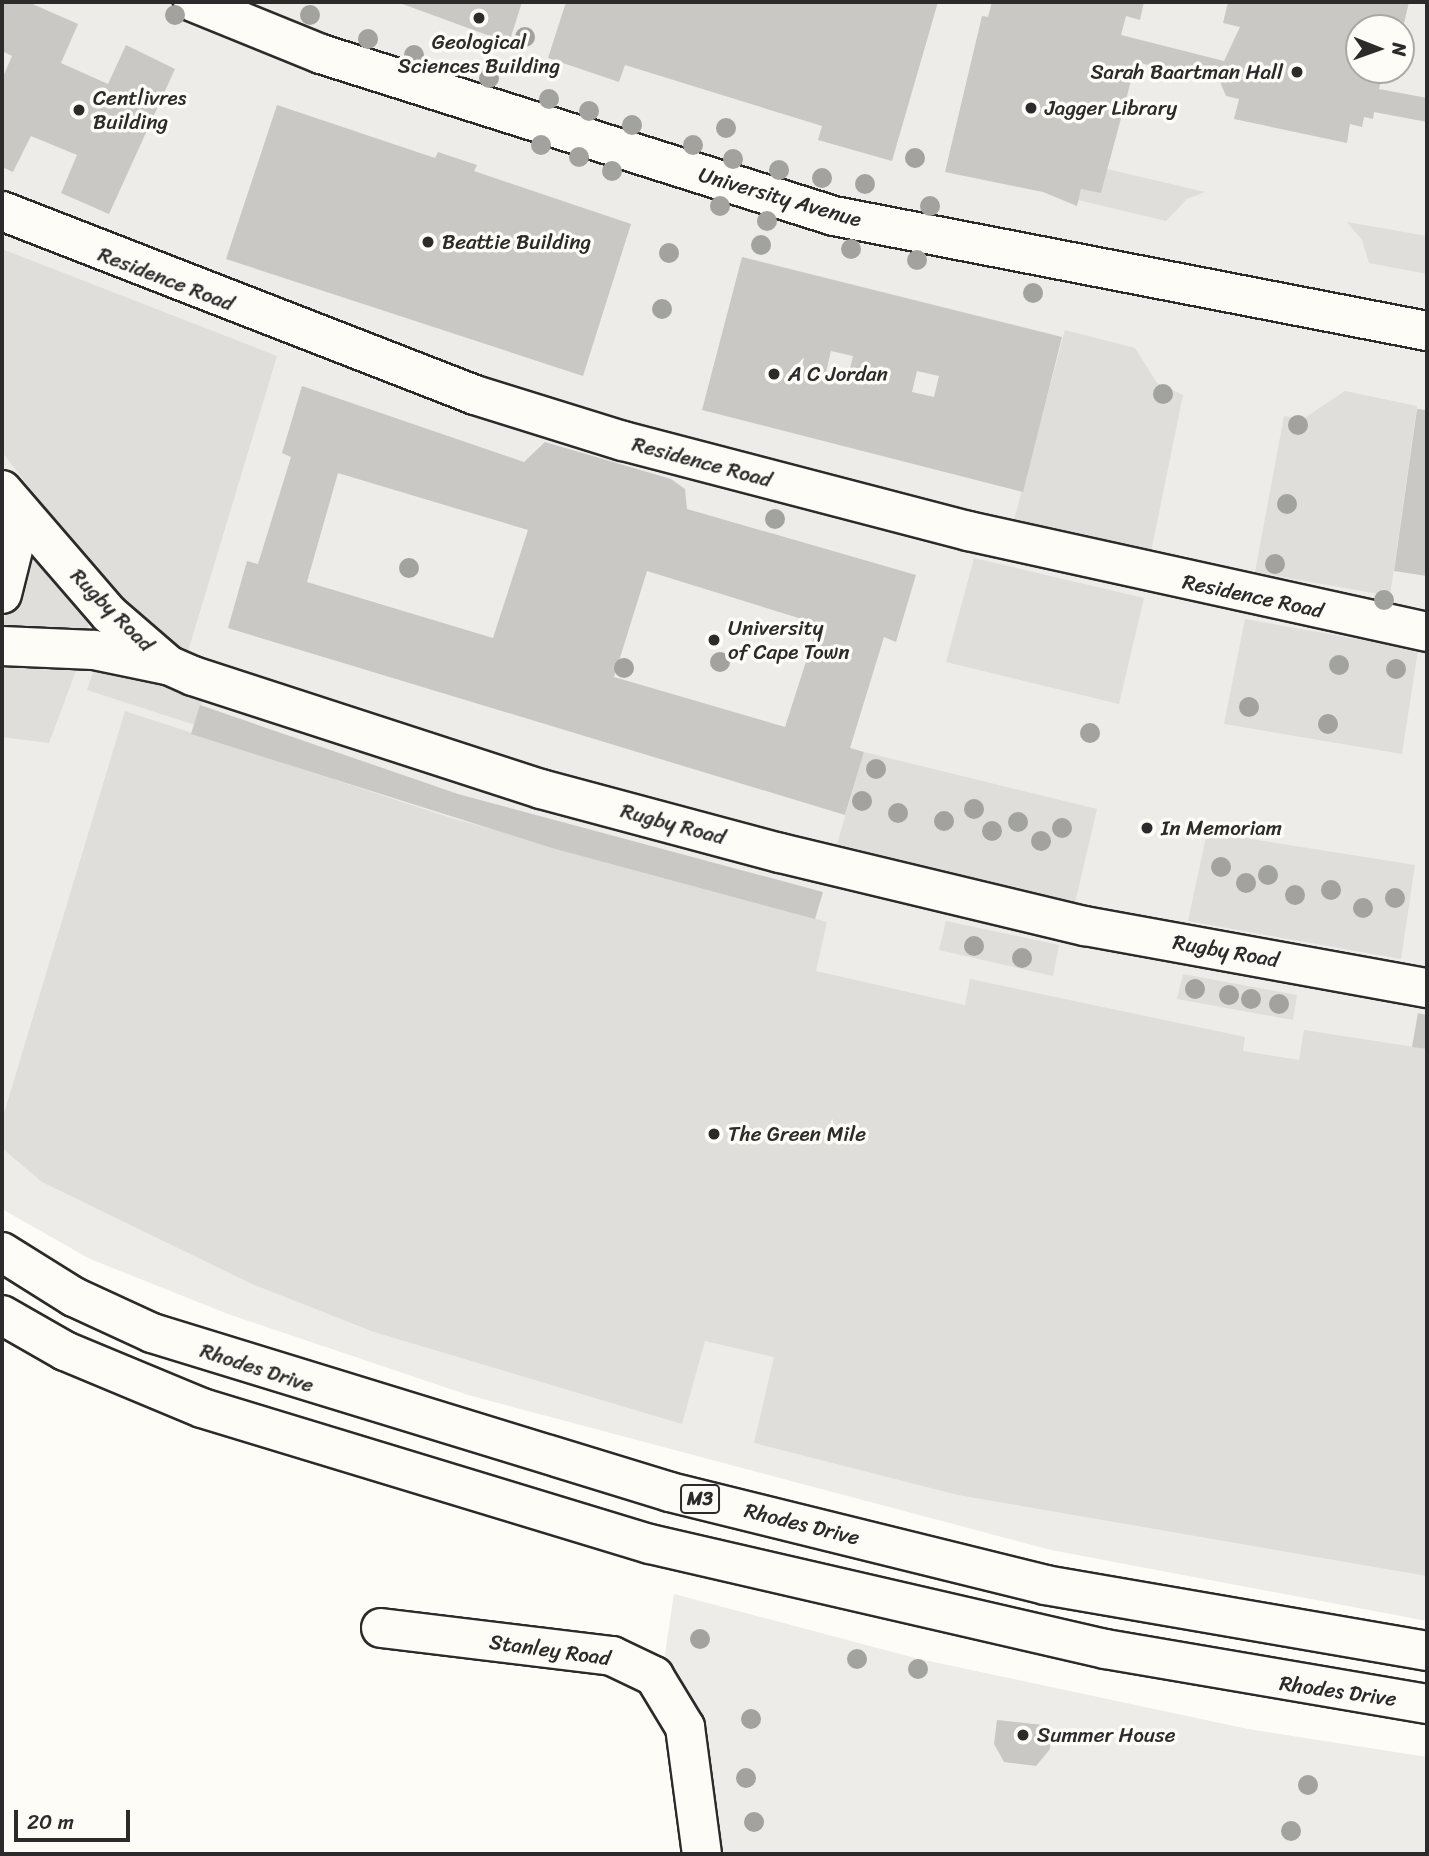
<!DOCTYPE html>
<html>
<head>
<meta charset="utf-8">
<style>
  body { margin:0 }
  #map { position:relative; width:1429px; height:1856px; overflow:hidden; background:#fdfcf7; font-family:Sriracha,sans-serif }
  div>[style] { position:absolute }
  .built>* { inset:0; background:#edece8 }
  .green>* { inset:0; background:#dfdeda }
  .building>* { inset:0; background:#c9c8c4 }
  .roads { filter:drop-shadow(2px 0 #2b2b2b) drop-shadow(-2px 0 #2b2b2b) drop-shadow(0 2px #2b2b2b) drop-shadow(0 -2px #2b2b2b) }
  .minor>* { height:38px; margin:-19px; padding:0 19px; transform-origin:19px; border-radius:19px; background:#fdfcf7 }
  .highway>* { height:38px; margin:-19px; padding:0 19px; transform-origin:19px; border-radius:19px; background:#fdfcf7 }
  .trees>* { width:20px; height:20px; margin:-10px; border-radius:50%; background:#a2a29f }
  .dots>* { width:19px; height:19px; translate:-50% -50%; box-sizing:border-box; border:4px solid #fdfcf7; border-radius:50% }
  span { translate:-50% -50%; white-space:nowrap; text-align:center; line-height:1.15; -webkit-text-stroke:7px #fdfcf7; paint-order:stroke }
  .shield-label span { padding:2px 5px; background:#fdfcf7; border:2px solid; border-radius:5px; -webkit-text-stroke-width:0 }
  .shield-label { font-size:19px; color:#2b2b2b; font-weight:700 }
  .poi-label { font-size:21px; color:#2b2b2b }
  .right { translate:-100% -50%; text-align:right }
  .left { translate:0 -50%; text-align:left }
  .street-label { font-size:21px; color:#2b2b2b }
  .frame { position:absolute; inset:0; border:4px solid #2b2b2b; pointer-events:none }
  .north { position:absolute; left:1345px; top:14px; width:70px; height:70px; box-sizing:border-box; background:#fdfcf7; border:2px solid #a9a8a5; border-radius:50%; rotate:91deg; font-size:19px; font-weight:700; line-height:28px; text-align:center; color:#2b2b2b }
  .north::after { content:''; display:block; margin:auto; width:24px; height:32px; background:#2b2b2b; clip-path:polygon(50% 0,100% 100%,50% 72%,0 100%) }
  .scale { position:absolute; left:14px; top:1810px; width:116px; height:32px; box-sizing:border-box; border:4px solid #2b2b2b; border-top:0; padding-left:9px; font-size:21px; line-height:24px; white-space:nowrap; color:#2b2b2b; -webkit-text-stroke:5px #fdfcf7; paint-order:stroke }
</style>
</head>
<body>
<div id="map">
  <div class="built">
    <div style="clip-path:polygon(evenodd,2px 2px,1427px 2px,1427px 1621px,1051px 1550px,468px 1395px,228px 1314px,90px 1259px,2px 1209px,2px 2px,1359px 28px,1401px 28px,1401px 70px,1359px 70px,1359px 28px)"></div>
    <div style="clip-path:polygon(674px 1594px,915px 1658px,1248px 1729px,1427px 1757px,1427px 1854px,710px 1854px,663px 1667px)"></div>
  </div>
  <div class="green">
    <div style="clip-path:polygon(1107px 169px,1205px 192px,1187px 199px,1166px 221px,1078px 200px,1081px 189px,1101px 192px)"></div>
    <div style="clip-path:polygon(1347px 222px,1427px 236px,1427px 274px,1369px 263px,1362px 240px)"></div>
    <div style="clip-path:polygon(2px 249px,277px 356px,186px 658px,123px 609px,2px 452px)"></div>
    <div style="clip-path:polygon(1065px 330px,1135px 348px,1157px 383px,1183px 395px,1151px 552px,1014px 520px)"></div>
    <div style="clip-path:polygon(1345px 391px,1417px 406px,1390px 596px,1255px 572px,1284px 416px,1303px 419px)"></div>
    <div style="clip-path:polygon(24px 543px,91px 620px,86px 631px,2px 631px)"></div>
    <div style="clip-path:polygon(974px 558px,1144px 598px,1119px 704px,946px 662px)"></div>
    <div style="clip-path:polygon(1245px 619px,1418px 650px,1402px 754px,1224px 724px)"></div>
    <div style="clip-path:polygon(2px 658px,80px 660px,49px 743px,2px 737px)"></div>
    <div style="clip-path:polygon(96px 664px,203px 697px,195px 725px,87px 690px)"></div>
    <div style="clip-path:polygon(125px 711px,451px 818px,827px 922px,816px 971px,965px 1005px,970px 979px,1245px 1037px,1243px 1051px,1299px 1060px,1304px 1030px,1427px 1049px,1427px 1576px,958px 1495px,754px 1443px,774px 1357px,705px 1341px,682px 1424px,374px 1332px,252px 1284px,42px 1182px,2px 1148px,2px 1120px)"></div>
    <div style="clip-path:polygon(864px 752px,1097px 809px,1075px 903px,837px 844px)"></div>
    <div style="clip-path:polygon(1207px 832px,1415px 865px,1401px 959px,1188px 921px)"></div>
    <div style="clip-path:polygon(946px 921px,1059px 945px,1053px 976px,939px 950px)"></div>
    <div style="clip-path:polygon(1183px 974px,1297px 995px,1293px 1020px,1177px 999px)"></div>
  </div>
  <div class="building">
    <div style="clip-path:polygon(2px 2px,28px 2px,78px 24px,61px 63px,108px 84px,126px 45px,175px 69px,109px 214px,61px 193px,77px 155px,31px 136px,13px 172px,2px 167px,2px 79px,12px 56px,2px 51px)"></div>
    <div style="clip-path:polygon(397px 2px,522px 2px,509px 43px)"></div>
    <div style="clip-path:polygon(566px 2px,938px 2px,892px 161px,818px 140px,822px 126px,625px 65px,619px 82px,548px 58px)"></div>
    <div style="clip-path:polygon(992px 2px,1144px 2px,1140px 20px,1126px 16px,1121px 35px,1224px 61px,1240px 27px,1223px 23px,1228px 2px,1409px 2px,1403px 28px,1359px 28px,1359px 70px,1382px 77px,1379px 89px,1427px 98px,1427px 122px,1374px 112px,1373px 119px,1364px 117px,1362px 127px,1350px 124px,1347px 143px,1234px 119px,1239px 99px,1226px 96px,1220px 82px,1136px 62px,1101px 193px,1081px 189px,1077px 206px,1043px 192px,945px 172px,982px 16px,988px 17px)"></div>
    <div style="clip-path:polygon(277px 105px,435px 158px,438px 152px,477px 165px,474px 171px,631px 224px,583px 376px,226px 259px)"></div>
    <div style="clip-path:polygon(evenodd,742px 257px,1062px 337px,1023px 492px,702px 410px,742px 257px,831px 351px,853px 356px,848px 377px,826px 372px,831px 351px,742px 257px,917px 371px,939px 376px,934px 397px,912px 392px,917px 371px)"></div>
    <div style="clip-path:polygon(evenodd,302px 386px,524px 462px,545px 442px,671px 479px,685px 489px,687px 509px,916px 575px,896px 642px,884px 637px,850px 748px,864px 752px,845px 815px,228px 628px,247px 561px,258px 564px,291px 457px,282px 453px,302px 386px,338px 473px,528px 530px,493px 638px,307px 582px,338px 473px,302px 386px,647px 571px,818px 624px,785px 727px,614px 677px,647px 571px)"></div>
    <div style="clip-path:polygon(1417px 409px,1427px 410px,1427px 576px,1394px 571px)"></div>
    <div style="clip-path:polygon(200px 705px,458px 794px,823px 892px,815px 919px,552px 848px,191px 734px)"></div>
    <div style="clip-path:polygon(1418px 1013px,1427px 1015px,1427px 1049px,1412px 1047px)"></div>
    <div style="clip-path:polygon(997px 1720px,1051px 1726px,1050px 1749px,1036px 1766px,1004px 1762px,994px 1744px)"></div>
  </div>
  <div class="roads">
    <div class="minor">
      <div style="left:193px;top:2px;width:138px;rotate:22.1deg"></div>
      <div style="left:321px;top:54px;width:538px;rotate:17.53deg"></div>
      <div style="left:834px;top:216px;width:604px;rotate:10.98deg"></div>
      <div style="left:2px;top:211px;width:508px;rotate:21.26deg"></div>
      <div style="left:475px;top:395px;width:155px;rotate:17.3deg"></div>
      <div style="left:623px;top:441px;width:357px;rotate:14.6deg"></div>
      <div style="left:968px;top:531px;width:470px;rotate:12.4deg"></div>
      <div style="left:2px;top:490px;width:164px;rotate:49.2deg"></div>
      <div style="left:109px;top:614px;width:78px;rotate:40.8deg"></div>
      <div style="left:168px;top:665px;width:27px;rotate:24deg"></div>
      <div style="left:193px;top:676px;width:366px;rotate:18deg"></div>
      <div style="left:541px;top:789px;width:247px;rotate:15deg"></div>
      <div style="left:780px;top:853px;width:314px;rotate:13.5deg"></div>
      <div style="left:1085px;top:926px;width:348px;rotate:10.3deg"></div>
      <div style="left:2px;top:594px;width:58px;rotate:-76deg"></div>
      <div style="left:16px;top:538px;width:33px;rotate:-93deg"></div>
      <div style="left:2px;top:646px;width:92px;rotate:2.5deg"></div>
      <div style="left:94px;top:650px;width:74px;rotate:11.8deg"></div>
      <div style="left:381px;top:1628px;width:233px;rotate:6.9deg"></div>
      <div style="left:612px;top:1656px;width:47px;rotate:25.5deg"></div>
      <div style="left:654px;top:1676px;width:60px;rotate:58.7deg"></div>
      <div style="left:685px;top:1727px;width:128px;rotate:82.4deg"></div>
    </div>
    <div class="highway">
      <div style="left:2px;top:1252px;width:85px;rotate:32deg"></div>
      <div style="left:74px;top:1297px;width:86px;rotate:24.8deg"></div>
      <div style="left:152px;top:1333px;width:542px;rotate:17.06deg"></div>
      <div style="left:670px;top:1492px;width:386px;rotate:13.9deg"></div>
      <div style="left:1045px;top:1585px;width:388px;rotate:9.8deg"></div>
      <div style="left:2px;top:1315px;width:73px;rotate:29.7deg"></div>
      <div style="left:65px;top:1351px;width:148px;rotate:22.6deg"></div>
      <div style="left:202px;top:1408px;width:468px;rotate:16.9deg"></div>
      <div style="left:650px;top:1544px;width:467px;rotate:13deg"></div>
      <div style="left:1105px;top:1649px;width:327px;rotate:9.7deg"></div>
    </div>
  </div>
  <div class="trees">
    <div style="left:175px;top:15px"></div>
    <div style="left:310px;top:15px"></div>
    <div style="left:525px;top:37px"></div>
    <div style="left:368px;top:39px"></div>
    <div style="left:414px;top:55px"></div>
    <div style="left:489px;top:78px"></div>
    <div style="left:549px;top:99px"></div>
    <div style="left:589px;top:111px"></div>
    <div style="left:632px;top:125px"></div>
    <div style="left:726px;top:128px"></div>
    <div style="left:541px;top:145px"></div>
    <div style="left:693px;top:145px"></div>
    <div style="left:579px;top:157px"></div>
    <div style="left:915px;top:158px"></div>
    <div style="left:733px;top:159px"></div>
    <div style="left:779px;top:170px"></div>
    <div style="left:612px;top:171px"></div>
    <div style="left:822px;top:178px"></div>
    <div style="left:865px;top:184px"></div>
    <div style="left:720px;top:206px"></div>
    <div style="left:930px;top:206px"></div>
    <div style="left:767px;top:221px"></div>
    <div style="left:761px;top:245px"></div>
    <div style="left:851px;top:249px"></div>
    <div style="left:669px;top:253px"></div>
    <div style="left:917px;top:260px"></div>
    <div style="left:1033px;top:293px"></div>
    <div style="left:662px;top:309px"></div>
    <div style="left:1163px;top:394px"></div>
    <div style="left:1298px;top:425px"></div>
    <div style="left:1287px;top:504px"></div>
    <div style="left:775px;top:519px"></div>
    <div style="left:1275px;top:564px"></div>
    <div style="left:409px;top:568px"></div>
    <div style="left:1384px;top:600px"></div>
    <div style="left:720px;top:662px"></div>
    <div style="left:1339px;top:665px"></div>
    <div style="left:624px;top:668px"></div>
    <div style="left:1396px;top:669px"></div>
    <div style="left:1249px;top:707px"></div>
    <div style="left:1328px;top:724px"></div>
    <div style="left:1090px;top:733px"></div>
    <div style="left:876px;top:769px"></div>
    <div style="left:862px;top:801px"></div>
    <div style="left:974px;top:809px"></div>
    <div style="left:898px;top:813px"></div>
    <div style="left:944px;top:821px"></div>
    <div style="left:1018px;top:822px"></div>
    <div style="left:1062px;top:828px"></div>
    <div style="left:992px;top:831px"></div>
    <div style="left:1041px;top:841px"></div>
    <div style="left:1221px;top:867px"></div>
    <div style="left:1268px;top:875px"></div>
    <div style="left:1246px;top:883px"></div>
    <div style="left:1331px;top:890px"></div>
    <div style="left:1295px;top:895px"></div>
    <div style="left:1395px;top:898px"></div>
    <div style="left:1363px;top:908px"></div>
    <div style="left:974px;top:946px"></div>
    <div style="left:1022px;top:958px"></div>
    <div style="left:1195px;top:989px"></div>
    <div style="left:1229px;top:995px"></div>
    <div style="left:1251px;top:999px"></div>
    <div style="left:1279px;top:1004px"></div>
    <div style="left:700px;top:1639px"></div>
    <div style="left:857px;top:1659px"></div>
    <div style="left:918px;top:1669px"></div>
    <div style="left:751px;top:1719px"></div>
    <div style="left:746px;top:1778px"></div>
    <div style="left:1308px;top:1785px"></div>
    <div style="left:754px;top:1822px"></div>
    <div style="left:1291px;top:1831px"></div>
  </div>
  <div class="dots">
    <div style="left:479px;top:18px;background:#2b2b2b"></div>
    <div style="left:1297px;top:72px;background:#2b2b2b"></div>
    <div style="left:1031px;top:108px;background:#2b2b2b"></div>
    <div style="left:79px;top:110px;background:#2b2b2b"></div>
    <div style="left:428px;top:242px;background:#2b2b2b"></div>
    <div style="left:774px;top:374px;background:#2b2b2b"></div>
    <div style="left:714px;top:640px;background:#2b2b2b"></div>
    <div style="left:1147px;top:828px;background:#2b2b2b"></div>
    <div style="left:714px;top:1134px;background:#2b2b2b"></div>
    <div style="left:1023px;top:1735px;background:#2b2b2b"></div>
  </div>
  <div class="shield-label">
    <span style="left:700px;top:1499px">M3</span>
  </div>
  <div class="poi-label">
    <span style="left:479px;top:54px">Geological<br>Sciences Building</span>
    <span class="right" style="left:1283px;top:72px">Sarah Baartman Hall</span>
    <span class="left" style="left:93px;top:110px">Centlivres<br>Building</span>
    <span class="left" style="left:1045px;top:108px">Jagger Library</span>
    <span class="left" style="left:442px;top:242px">Beattie Building</span>
    <span class="left" style="left:788px;top:374px">A C Jordan</span>
    <span class="left" style="left:728px;top:640px">University<br>of Cape Town</span>
    <span class="left" style="left:1161px;top:828px">In Memoriam</span>
    <span class="left" style="left:728px;top:1134px">The Green Mile</span>
    <span class="left" style="left:1037px;top:1735px">Summer House</span>
  </div>
  <div class="street-label">
    <span style="left:780px;top:197px;rotate:16deg">University Avenue</span>
    <span style="left:166px;top:279px;rotate:21deg">Residence Road</span>
    <span style="left:702px;top:462px;rotate:15deg">Residence Road</span>
    <span style="left:1253px;top:596px;rotate:12deg">Residence Road</span>
    <span style="left:112px;top:610px;rotate:45deg">Rugby Road</span>
    <span style="left:673px;top:824px;rotate:15deg">Rugby Road</span>
    <span style="left:1226px;top:951px;rotate:10deg">Rugby Road</span>
    <span style="left:257px;top:1368px;rotate:18deg">Rhodes Drive</span>
    <span style="left:802px;top:1524px;rotate:14deg">Rhodes Drive</span>
    <span style="left:550px;top:1650px;rotate:8deg">Stanley Road</span>
    <span style="left:1338px;top:1691px;rotate:8deg">Rhodes Drive</span>
  </div>
  <div class="frame"></div>
  <div class="north">N</div>
  <div class="scale">20 m</div>
</div>
</body>
</html>
